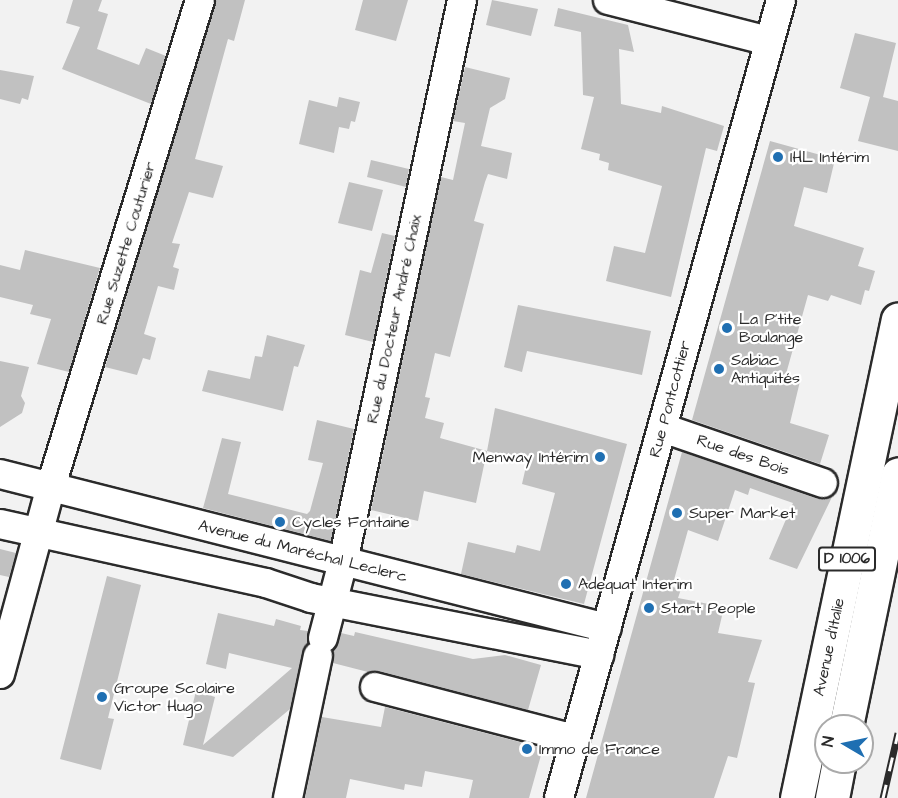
<!DOCTYPE html>
<html>
<head>
<meta charset="utf-8">
<style>
  body { margin:0 }
  #map { position:relative; width:898px; height:798px; overflow:hidden; background:#f2f2f2; font-family:"Architects Daughter",sans-serif }
  div>[style] { position:absolute }
  .building>* { inset:0; background:#c1c1c1 }
  .roads { filter:drop-shadow(2px 0 #2b2b2b) drop-shadow(-2px 0 #2b2b2b) drop-shadow(0 2px #2b2b2b) drop-shadow(0 -2px #2b2b2b) }
  .minor>* { height:28px; margin:-14px; padding:0 14px; transform-origin:14px; border-radius:14px; background:#fff }
  .major>* { height:33px; margin:-16.5px; padding:0 16.5px; transform-origin:16.5px; border-radius:16.5px; background:#fff }
  .rail>* { height:7px; margin-top:-3.5px; transform-origin:0; background:repeating-linear-gradient(90deg,#fff 0 14px,#2b2b2b 0 28px); box-sizing:border-box; border-block:2px solid #2b2b2b }
  .dots>* { width:16px; height:16px; translate:-50% -50%; box-sizing:border-box; border:3px solid #fff; border-radius:50% }
  span { translate:-50% -50%; white-space:nowrap; text-align:center; line-height:1.15; -webkit-text-stroke:4.5px #fff; paint-order:stroke }
  .shield-label span { padding:2px 4px; background:#fff; border:2px solid; border-radius:4px; -webkit-text-stroke-width:0 }
  .shield-label { font-size:15px; color:#2b2b2b; font-weight:700 }
  .poi-label { font-size:16px; color:#2b2b2b }
  .left { translate:0 -50%; text-align:left }
  .right { translate:-100% -50%; text-align:right }
  .street-label { font-size:16px; color:#2b2b2b }
  .north { position:absolute; left:814px; top:714px; width:60px; height:60px; box-sizing:border-box; background:#fff; border:2px solid #aaa; border-radius:50%; rotate:279deg; font-size:16px; font-weight:700; line-height:24px; text-align:center; color:#2b2b2b }
  .north::after { content:''; display:block; margin:auto; width:21px; height:27px; background:#1f6fb2; clip-path:polygon(50% 0,100% 100%,50% 72%,0 100%) }
</style>
</head>
<body>
<div id="map">
  <div class="building">
    <div style="clip-path:polygon(73px 0,102px 0,98px 11px,108px 14px,97px 49px,139px 65px,146px 48px,166px 56px,151px 104px,62px 69px,80px 27px,66px 23px)"></div>
    <div style="clip-path:polygon(216px 0,245px 0,234px 41px,228px 39px,195px 159px,223px 166px,213px 198px,189px 192px,172px 243px,180px 244px,173px 267px,179px 269px,174px 290px,158px 286px,144px 334px,156px 338px,150px 360px,143px 358px,137px 375px,105px 367px)"></div>
    <div style="clip-path:polygon(363px 0,408px 0,396px 41px,355px 30px)"></div>
    <div style="clip-path:polygon(492px 0,538px 9px,531px 36px,486px 25px)"></div>
    <div style="clip-path:polygon(558px 8px,628px 25px,634px 52px,619px 49px,621px 104px,661px 113px,662px 106px,724px 126px,717px 151px,706px 148px,671px 297px,606px 281px,614px 246px,645px 253px,662px 186px,608px 170px,609px 163px,599px 160px,600px 154px,581px 149px,594px 97px,583px 95px,581px 32px,554px 26px)"></div>
    <div style="clip-path:polygon(855px 33px,896px 43px,883px 97px,898px 101px,898px 151px,858px 141px,870px 97px,840px 88px)"></div>
    <div style="clip-path:polygon(465px 67px,510px 78px,505px 99px,490px 108px,481px 146px,512px 153px,507px 179px,488px 174px,485px 182px,474px 221px,484px 224px,450px 357px,435px 353px,425px 397px,430px 398px,425px 418px,444px 423px,440px 438px,487px 451px,495px 408px,627px 444px,584px 604px,461px 574px,468px 542px,515px 553px,517px 545px,540px 551px,555px 493px,522px 484px,527px 462px,487px 451px,476px 503px,424px 491px,418px 521px,371px 510px,441px 177px,453px 180px,465px 123px,453px 121px)"></div>
    <div style="clip-path:polygon(0 70px,34px 76px,28px 100px,22px 98px,20px 104px,0 99px)"></div>
    <div style="clip-path:polygon(339px 97px,360px 102px,355px 122px,351px 121px,349px 129px,339px 127px,334px 153px,299px 144px,309px 100px,337px 107px)"></div>
    <div style="clip-path:polygon(770px 141px,835px 159px,827px 193px,804px 187px,794px 226px,864px 248px,858px 266px,875px 271px,869px 291px,865px 290px,861px 305px,831px 295px,828px 301px,808px 295px,786px 374px,801px 377px,790px 423px,829px 435px,820px 464px,692px 420px)"></div>
    <div style="clip-path:polygon(371px 160px,409px 169px,406px 187px,367px 177px)"></div>
    <div style="clip-path:polygon(349px 182px,383px 190px,372px 231px,338px 223px)"></div>
    <div style="clip-path:polygon(382px 233px,395px 236px,373px 342px,345px 335px,360px 270px,371px 273px)"></div>
    <div style="clip-path:polygon(25px 250px,100px 268px,69px 372px,37px 364px,51px 319px,30px 314px,33px 305px,0 297px,0 265px,20px 270px)"></div>
    <div style="clip-path:polygon(518px 305px,651px 331px,642px 375px,527px 351px,522px 372px,504px 367px)"></div>
    <div style="clip-path:polygon(267px 335px,305px 345px,298px 367px,294px 366px,283px 411px,202px 391px,208px 370px,250px 379px,255px 356px,262px 357px)"></div>
    <div style="clip-path:polygon(0 361px,29px 367px,21px 396px,25px 403px,22px 413px,0 427px)"></div>
    <div style="clip-path:polygon(317px 420px,354px 429px,331px 541px,203px 508px,222px 438px,241px 442px,228px 494px,307px 514px,310px 511px,323px 463px,308px 460px)"></div>
    <div style="clip-path:polygon(682px 452px,818px 499px,832px 497px,797px 569px,769px 559px,793px 503px,750px 488px,748px 495px,735px 490px,718px 541px,688px 530px,672px 587px,681px 589px,678px 598px,724px 607px,718px 633px,762px 640px,748px 682px,755px 683px,737px 758px,728px 756px,714px 798px,586px 798px)"></div>
    <div style="clip-path:polygon(0 549px,16px 553px,9px 577px,0 575px)"></div>
    <div style="clip-path:polygon(107px 576px,141px 585px,108px 718px,114px 719px,101px 770px,60px 759px)"></div>
    <div style="clip-path:polygon(218px 613px,274px 626px,276px 619px,301px 626px,300px 630px,308px 631px,308px 644px,302px 653px,290px 709px,233px 757px,183px 745px,196px 691px,215px 697px,203px 745px,292px 668px,229px 653px,226px 669px,206px 664px)"></div>
    <div style="clip-path:polygon(355px 632px,473px 659px,505px 655px,541px 665px,528px 710px,379px 671px,368px 672px,333px 663px,333px 650px,341px 633px,354px 636px)"></div>
    <div style="clip-path:polygon(385px 707px,543px 748px,529px 798px,469px 798px,473px 780px,425px 771px,422px 787px,405px 784px,404px 790px,350px 779px,346px 798px,305px 798px,322px 717px,381px 727px)"></div>
  </div>
  <div class="roads">
    <div class="minor">
      <div style="left:608px;top:0;width:166px;rotate:14.3deg"></div>
      <div style="left:663px;top:428px;width:169px;rotate:19deg"></div>
      <div style="left:0;top:474px;width:626px;rotate:14.24deg"></div>
      <div style="left:0;top:524px;width:272px;rotate:12.5deg"></div>
      <div style="left:266px;top:583px;width:47px;rotate:18.4deg"></div>
      <div style="left:311px;top:598px;width:294px;rotate:11.2deg"></div>
      <div style="left:323px;top:638px;width:79px;rotate:-75.3deg"></div>
      <div style="left:343px;top:562px;width:574px;rotate:-78.04deg"></div>
      <div style="left:0;top:674px;width:195px;rotate:-74.8deg"></div>
      <div style="left:51px;top:486px;width:508px;rotate:-72.96deg"></div>
      <div style="left:375px;top:687px;width:207px;rotate:14.6deg"></div>
      <div style="left:288px;top:798px;width:145px;rotate:-78.1deg"></div>
      <div style="left:559px;top:798px;width:828px;rotate:-74.45deg"></div>
    </div>
    <div class="major">
      <div style="left:846px;top:726px;width:257px;rotate:-78.3deg"></div>
      <div style="left:797px;top:798px;width:489px;rotate:-78.1deg"></div>
      <div style="left:832px;top:798px;width:37px;rotate:-79deg"></div>
    </div>
  </div>
  <div class="rail">
    <div style="left:883px;top:798px;width:67px;rotate:-77deg"></div>
  </div>
  <div class="dots">
    <div style="left:778px;top:157px;background:#1f6fb2"></div>
    <div style="left:727px;top:328px;background:#1f6fb2"></div>
    <div style="left:719px;top:369px;background:#1f6fb2"></div>
    <div style="left:600px;top:457px;background:#1f6fb2"></div>
    <div style="left:677px;top:513px;background:#1f6fb2"></div>
    <div style="left:280px;top:522px;background:#1f6fb2"></div>
    <div style="left:566px;top:584px;background:#1f6fb2"></div>
    <div style="left:649px;top:608px;background:#1f6fb2"></div>
    <div style="left:102px;top:697px;background:#1f6fb2"></div>
    <div style="left:527px;top:749px;background:#1f6fb2"></div>
  </div>
  <div class="shield-label">
    <span style="left:847px;top:559px">D 1006</span>
  </div>
  <div class="poi-label">
    <span class="left" style="left:790px;top:157px">IHL Intérim</span>
    <span class="left" style="left:739px;top:328px">La P'tite<br>Boulange</span>
    <span class="left" style="left:731px;top:369px">Sabiac<br>Antiquités</span>
    <span class="right" style="left:588px;top:457px">Menway Intérim</span>
    <span class="left" style="left:689px;top:513px">Super Market</span>
    <span class="left" style="left:292px;top:522px">Cycles Fontaine</span>
    <span class="left" style="left:578px;top:584px">Adequat Interim</span>
    <span class="left" style="left:661px;top:608px">Start People</span>
    <span class="left" style="left:114px;top:697px">Groupe Scolaire<br>Victor Hugo</span>
    <span class="left" style="left:539px;top:749px">Immo de France</span>
  </div>
  <div class="street-label">
    <span style="left:126px;top:243px;rotate:-73deg">Rue Suzette Couturier</span>
    <span style="left:394px;top:319px;rotate:-78deg">Rue du Docteur André Chaix</span>
    <span style="left:670px;top:399px;rotate:-75deg">Rue Pontcottier</span>
    <span style="left:743px;top:455px;rotate:19deg">Rue des Bois</span>
    <span style="left:303px;top:551px;rotate:14deg">Avenue du Maréchal Leclerc</span>
    <span style="left:829px;top:647px;rotate:-78deg">Avenue d'Italie</span>
  </div>
  <div class="north">N</div>
</div>
</body>
</html>
